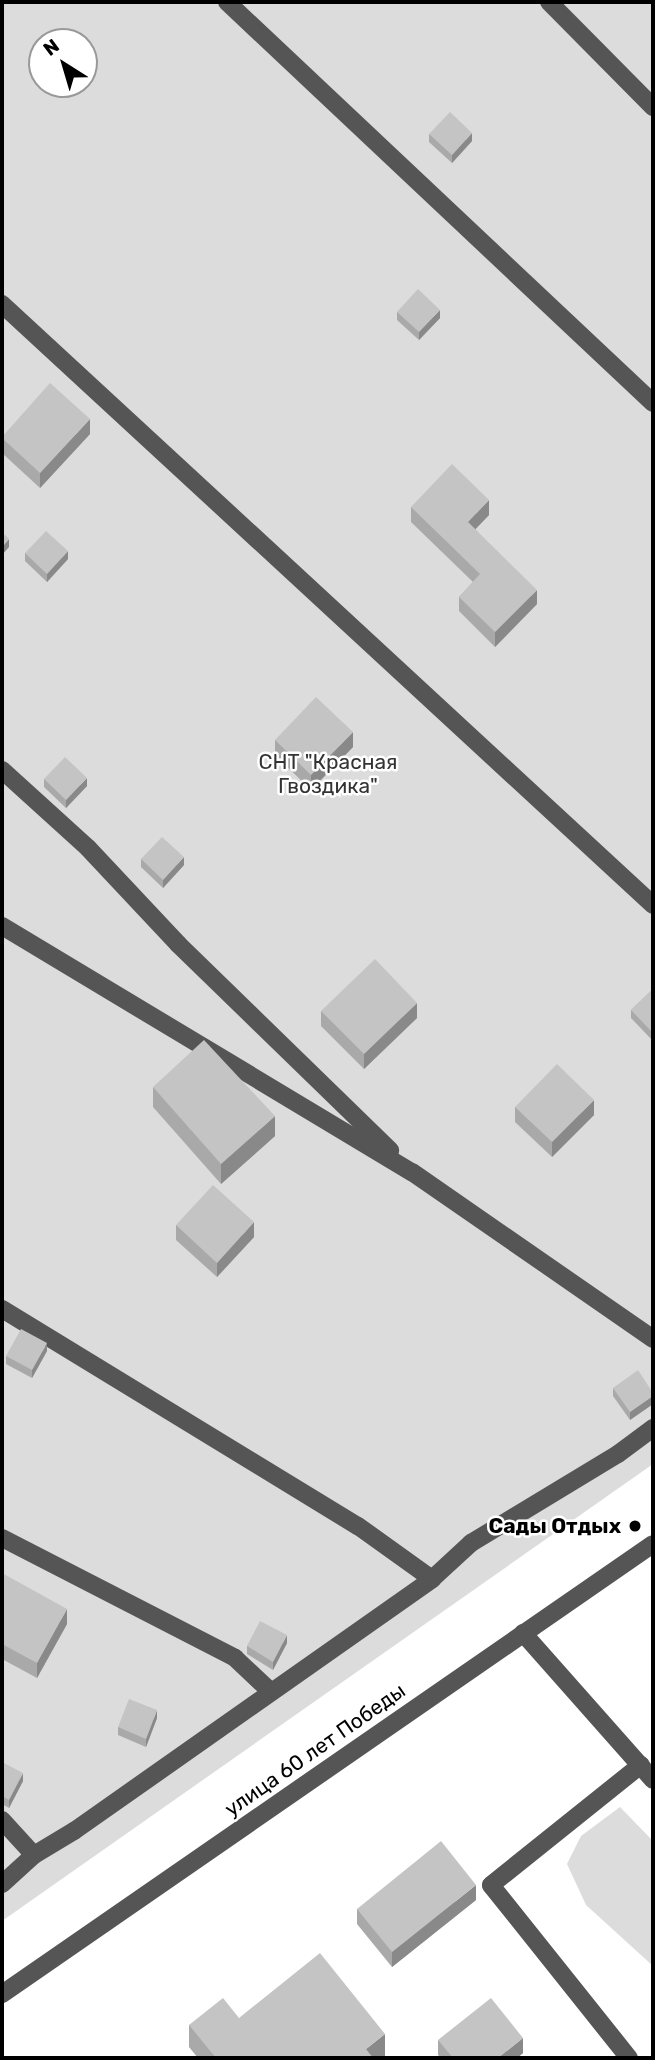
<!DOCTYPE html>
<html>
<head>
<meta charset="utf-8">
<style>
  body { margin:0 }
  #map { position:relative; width:655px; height:2060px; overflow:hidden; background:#fff; font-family:Rubik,sans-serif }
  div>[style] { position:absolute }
  .green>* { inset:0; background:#dcdcdc }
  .minor>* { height:18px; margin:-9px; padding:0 9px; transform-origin:9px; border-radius:9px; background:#555 }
  .wall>* { inset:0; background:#a9a9a9 }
  .shaded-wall>* { inset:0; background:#898989 }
  .building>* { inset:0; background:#c4c4c4 }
  .dots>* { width:19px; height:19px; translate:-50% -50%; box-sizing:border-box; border:4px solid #fff; border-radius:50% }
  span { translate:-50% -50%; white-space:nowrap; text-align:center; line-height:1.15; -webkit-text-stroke:5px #fff; paint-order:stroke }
  .park-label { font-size:21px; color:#333 }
  .poi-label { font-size:21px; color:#000; font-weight:700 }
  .right { translate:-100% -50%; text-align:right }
  .street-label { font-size:21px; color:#000 }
  .frame { position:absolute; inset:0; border:4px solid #000; pointer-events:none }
  .north { position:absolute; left:28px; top:28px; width:70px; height:70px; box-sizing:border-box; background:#fff; border:2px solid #999; border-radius:50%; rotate:323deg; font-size:19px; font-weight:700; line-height:28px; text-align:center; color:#000 }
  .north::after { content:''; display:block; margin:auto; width:24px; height:32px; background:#000; clip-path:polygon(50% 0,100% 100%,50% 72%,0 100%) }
</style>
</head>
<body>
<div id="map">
  <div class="green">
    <div style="clip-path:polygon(evenodd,2px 2px,653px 2px,653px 1464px,2px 1921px,2px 2px,42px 42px,84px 42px,84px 84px,42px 84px,42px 42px)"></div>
    <div style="clip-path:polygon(620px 1807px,653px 1841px,653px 1966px,586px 1905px,567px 1864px,581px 1836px)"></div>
  </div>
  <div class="minor">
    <div style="left:227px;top:2px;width:585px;rotate:43.27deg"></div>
    <div style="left:549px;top:2px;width:148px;rotate:45.3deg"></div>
    <div style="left:2px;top:304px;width:886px;rotate:42.71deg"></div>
    <div style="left:2px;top:770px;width:116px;rotate:42.2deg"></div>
    <div style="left:88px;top:848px;width:132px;rotate:46.8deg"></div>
    <div style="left:178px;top:944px;width:296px;rotate:44.2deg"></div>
    <div style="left:2px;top:926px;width:478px;rotate:31deg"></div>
    <div style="left:412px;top:1172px;width:293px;rotate:34.7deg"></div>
    <div style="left:2px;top:1309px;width:417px;rotate:31.4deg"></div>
    <div style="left:358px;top:1526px;width:91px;rotate:35.6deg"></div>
    <div style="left:2px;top:1538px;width:262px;rotate:27.2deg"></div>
    <div style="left:235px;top:1658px;width:48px;rotate:43.3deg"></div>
    <div style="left:523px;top:1633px;width:196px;rotate:48.5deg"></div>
    <div style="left:2px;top:1820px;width:47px;rotate:47.6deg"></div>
    <div style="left:2px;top:1884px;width:43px;rotate:-42.2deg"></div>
    <div style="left:34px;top:1855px;width:47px;rotate:-31deg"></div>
    <div style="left:74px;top:1831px;width:438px;rotate:-35.1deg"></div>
    <div style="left:432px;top:1579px;width:53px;rotate:-42.7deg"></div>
    <div style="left:471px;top:1543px;width:172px;rotate:-31.2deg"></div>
    <div style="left:618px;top:1454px;width:44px;rotate:-36.6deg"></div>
    <div style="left:2px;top:1994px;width:791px;rotate:-34.65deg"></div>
    <div style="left:629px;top:2058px;width:221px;rotate:-128.6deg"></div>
    <div style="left:491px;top:1885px;width:192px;rotate:-38.7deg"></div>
  </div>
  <div class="wall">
    <div style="clip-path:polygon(429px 134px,472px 141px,452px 163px,429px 142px)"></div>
    <div style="clip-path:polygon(397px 312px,440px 318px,419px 340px,397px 320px)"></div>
    <div style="clip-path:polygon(90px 434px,40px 488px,2px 453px,2px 437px)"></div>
    <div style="clip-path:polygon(411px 507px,489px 515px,475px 529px,537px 604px,495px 647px,459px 611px,459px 597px,473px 582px,411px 522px)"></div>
    <div style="clip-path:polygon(25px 553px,68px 559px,47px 582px,25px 561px)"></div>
    <div style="clip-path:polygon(275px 740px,353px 747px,311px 790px,275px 755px)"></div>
    <div style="clip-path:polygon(44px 779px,87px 786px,66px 808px,44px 787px)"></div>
    <div style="clip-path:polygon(141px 859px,184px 865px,163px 888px,141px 867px)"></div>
    <div style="clip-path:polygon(653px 989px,653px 1041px,631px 1018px,631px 1010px)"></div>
    <div style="clip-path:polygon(321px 1011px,417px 1018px,364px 1069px,321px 1026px)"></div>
    <div style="clip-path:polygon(153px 1087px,275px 1136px,221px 1184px,153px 1107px)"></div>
    <div style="clip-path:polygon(515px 1107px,594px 1115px,552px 1157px,515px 1122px)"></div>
    <div style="clip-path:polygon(176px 1225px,254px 1237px,217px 1277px,176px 1240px)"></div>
    <div style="clip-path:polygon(47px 1351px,32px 1378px,6px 1364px,6px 1356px)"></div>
    <div style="clip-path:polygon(613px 1388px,653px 1393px,653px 1404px,630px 1420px,613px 1396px)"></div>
    <div style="clip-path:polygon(2px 1573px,67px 1624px,37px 1678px,2px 1659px)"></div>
    <div style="clip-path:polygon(287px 1643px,273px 1670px,247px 1654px,247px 1646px)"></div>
    <div style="clip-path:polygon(157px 1718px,146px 1747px,118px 1735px,118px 1727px)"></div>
    <div style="clip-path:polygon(2px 1762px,23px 1781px,9px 1808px,2px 1804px)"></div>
    <div style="clip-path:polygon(476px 1900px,392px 1967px,357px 1924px,357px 1909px)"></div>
    <div style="clip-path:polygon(239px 2018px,385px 2056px,382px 2058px,198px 2058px,189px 2047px,189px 2025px)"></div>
    <div style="clip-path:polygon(438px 2040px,523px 2053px,517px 2058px,441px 2058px,438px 2055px)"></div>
  </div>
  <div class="shaded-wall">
    <div style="clip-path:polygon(472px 133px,472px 141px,452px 163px,452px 155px)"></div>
    <div style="clip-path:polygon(440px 310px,440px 318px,419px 340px,419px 332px)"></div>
    <div style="clip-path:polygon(90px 419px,90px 434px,40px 488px,40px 473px)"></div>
    <div style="clip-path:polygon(489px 500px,489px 515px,468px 537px,468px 522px)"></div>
    <div style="clip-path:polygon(9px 539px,9px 547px,2px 555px,2px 547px)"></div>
    <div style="clip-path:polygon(68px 551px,68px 559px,47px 582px,47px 574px)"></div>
    <div style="clip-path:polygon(537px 590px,537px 604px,495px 647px,495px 632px)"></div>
    <div style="clip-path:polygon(353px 732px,353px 747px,311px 790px,311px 775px)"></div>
    <div style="clip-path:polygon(87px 778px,87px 786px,66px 808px,66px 800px)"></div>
    <div style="clip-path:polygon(184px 857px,184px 865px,163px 888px,163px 880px)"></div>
    <div style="clip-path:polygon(417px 1003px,417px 1018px,364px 1069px,364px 1054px)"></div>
    <div style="clip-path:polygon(594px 1100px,594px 1115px,552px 1157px,552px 1142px)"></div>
    <div style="clip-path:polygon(275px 1116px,275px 1136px,221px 1184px,221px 1164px)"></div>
    <div style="clip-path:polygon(254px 1222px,254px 1237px,217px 1277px,217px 1263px)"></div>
    <div style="clip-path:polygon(47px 1343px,47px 1351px,32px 1378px,32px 1370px)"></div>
    <div style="clip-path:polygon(653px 1396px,653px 1404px,630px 1420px,630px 1412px)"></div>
    <div style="clip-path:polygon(67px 1609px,67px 1624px,37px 1678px,37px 1663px)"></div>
    <div style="clip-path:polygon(287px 1635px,287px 1643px,273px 1670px,273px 1662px)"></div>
    <div style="clip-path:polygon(157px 1710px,157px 1718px,146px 1747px,146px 1739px)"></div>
    <div style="clip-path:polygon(23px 1773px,23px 1781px,9px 1808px,9px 1800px)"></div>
    <div style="clip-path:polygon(476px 1885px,476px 1900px,392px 1967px,392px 1952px)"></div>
    <div style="clip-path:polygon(385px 2034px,385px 2056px,382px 2058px,366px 2058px,366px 2049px)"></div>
    <div style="clip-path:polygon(523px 2038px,523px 2053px,517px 2058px,498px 2058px)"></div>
  </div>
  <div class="building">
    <div style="clip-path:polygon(450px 112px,472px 133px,452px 155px,429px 134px)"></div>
    <div style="clip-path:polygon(418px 289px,440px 310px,419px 332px,397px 312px)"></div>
    <div style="clip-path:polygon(50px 383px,90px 419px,40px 473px,2px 438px,2px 437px)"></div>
    <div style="clip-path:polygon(452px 464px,489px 500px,468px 522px,537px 590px,495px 632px,459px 597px,480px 574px,411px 507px)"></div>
    <div style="clip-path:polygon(46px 531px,68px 551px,47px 574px,25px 553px)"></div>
    <div style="clip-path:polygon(2px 532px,9px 539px,2px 547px)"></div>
    <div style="clip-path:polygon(316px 697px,353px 732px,311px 775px,275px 740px)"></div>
    <div style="clip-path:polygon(65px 757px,87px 778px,66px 800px,44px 779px)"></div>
    <div style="clip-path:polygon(162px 837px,184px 857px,163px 880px,141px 859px)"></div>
    <div style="clip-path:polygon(375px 959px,417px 1003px,364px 1054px,321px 1011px)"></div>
    <div style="clip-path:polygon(653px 989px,653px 1033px,631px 1010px)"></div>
    <div style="clip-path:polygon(204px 1040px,275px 1116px,221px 1164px,153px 1087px)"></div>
    <div style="clip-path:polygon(557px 1064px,594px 1100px,552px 1142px,515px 1107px)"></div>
    <div style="clip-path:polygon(213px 1185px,254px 1222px,217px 1263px,176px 1225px)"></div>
    <div style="clip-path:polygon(21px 1329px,47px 1343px,32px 1370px,6px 1356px)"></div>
    <div style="clip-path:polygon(638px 1370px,653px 1393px,653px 1396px,630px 1412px,613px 1388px)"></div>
    <div style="clip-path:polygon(2px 1573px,67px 1609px,37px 1663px,2px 1644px)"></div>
    <div style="clip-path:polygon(260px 1621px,287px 1635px,273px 1662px,247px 1646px)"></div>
    <div style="clip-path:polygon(129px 1699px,157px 1710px,146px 1739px,118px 1727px)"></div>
    <div style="clip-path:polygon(2px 1762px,23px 1773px,9px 1800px,2px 1796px)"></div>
    <div style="clip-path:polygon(441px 1841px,476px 1885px,392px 1952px,357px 1909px)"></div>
    <div style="clip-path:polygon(320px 1953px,385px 2034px,366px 2049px,373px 2058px,216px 2058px,189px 2025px,223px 1998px,239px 2018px)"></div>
    <div style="clip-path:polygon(491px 1998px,523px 2038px,498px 2058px,453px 2058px,438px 2040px)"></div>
  </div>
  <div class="dots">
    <div style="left:635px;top:1526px;background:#000"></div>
  </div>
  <div class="park-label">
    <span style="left:328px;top:774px">СНТ "Красная<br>Гвоздика"</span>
  </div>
  <div class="poi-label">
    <span class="right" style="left:621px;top:1526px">Сады Отдых</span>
  </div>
  <div class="street-label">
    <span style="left:315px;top:1750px;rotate:-35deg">улица 60 лет Победы</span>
  </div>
  <div class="frame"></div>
  <div class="north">N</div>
</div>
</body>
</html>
